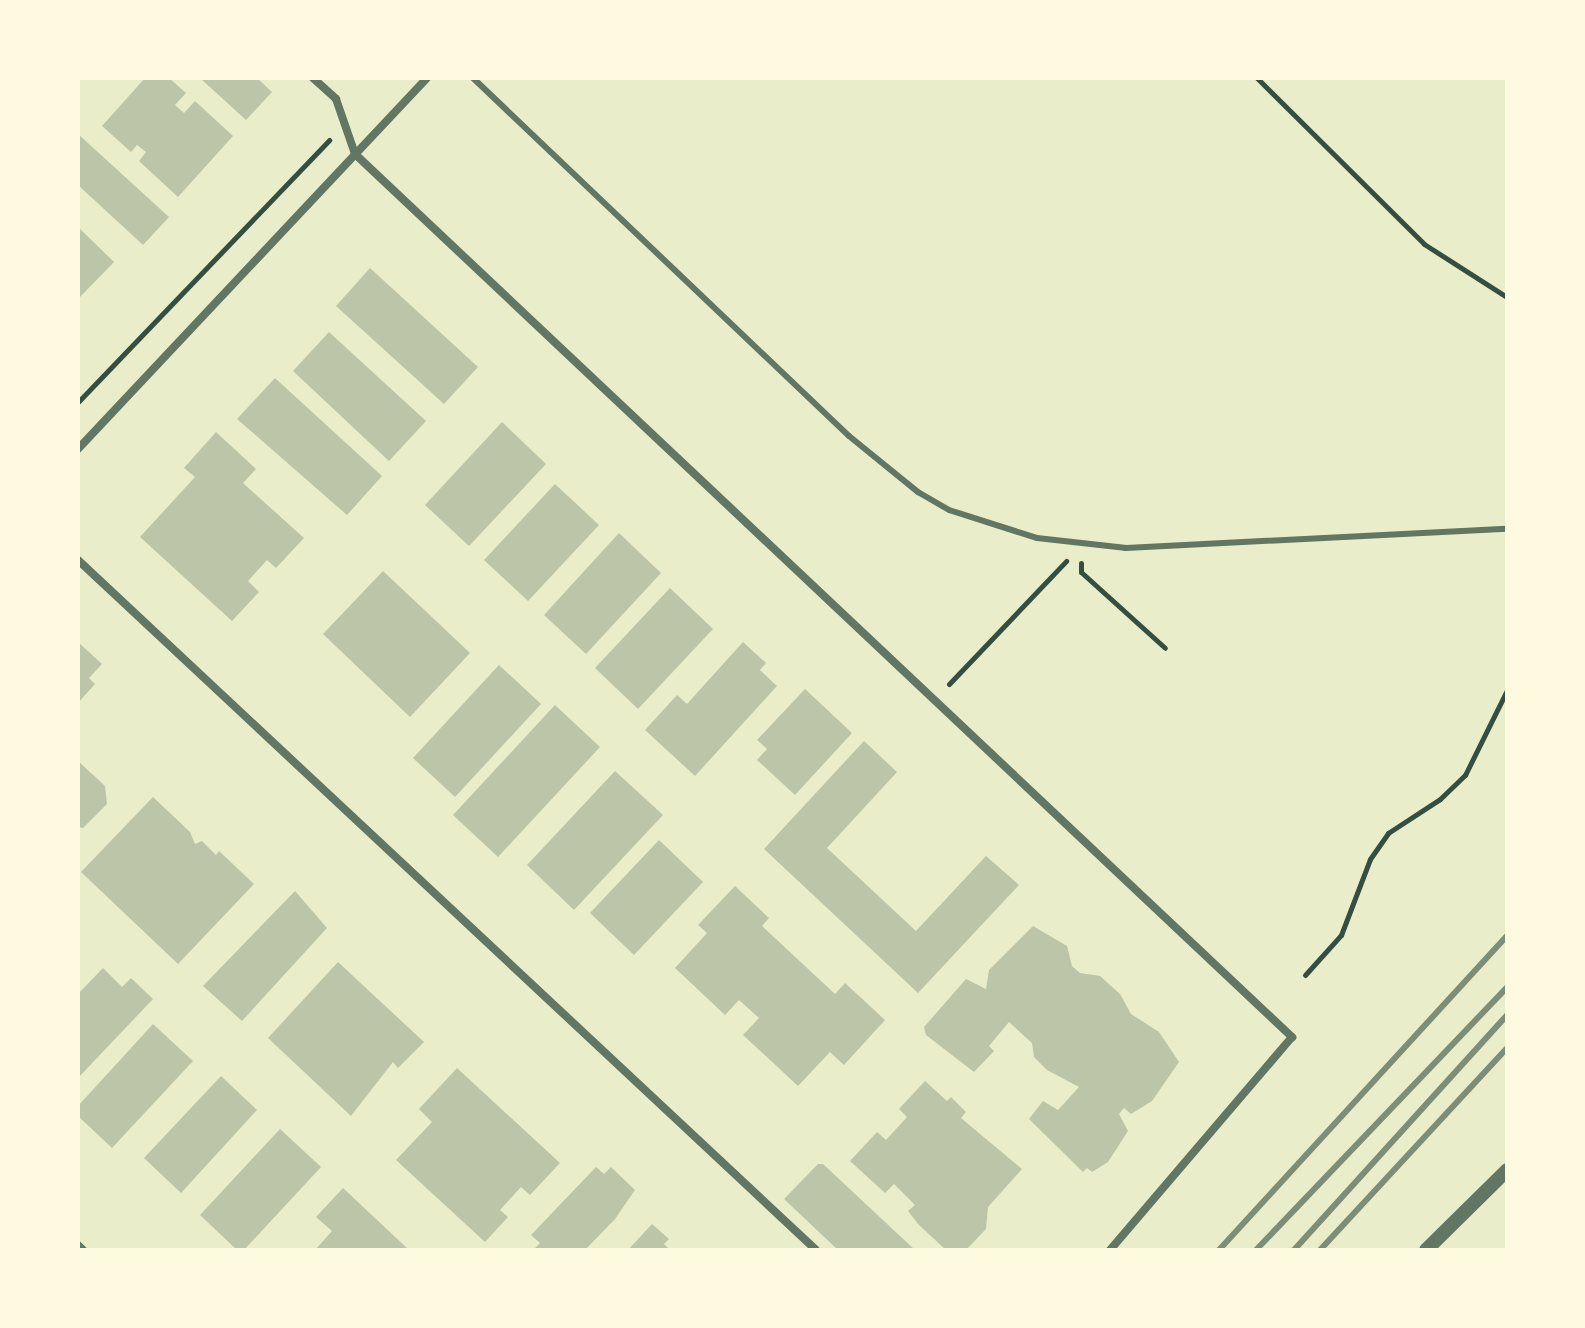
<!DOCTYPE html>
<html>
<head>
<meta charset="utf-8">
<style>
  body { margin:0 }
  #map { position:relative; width:1585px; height:1328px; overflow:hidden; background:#e9edc9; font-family:"Libre Baskerville",serif }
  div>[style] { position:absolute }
  .building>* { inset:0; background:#bcc5a7 }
  .path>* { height:5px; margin:-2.5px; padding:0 2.5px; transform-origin:2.5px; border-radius:2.5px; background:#344e41 }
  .service>* { height:6px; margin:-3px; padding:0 3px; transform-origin:3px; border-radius:3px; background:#617663 }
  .minor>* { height:8px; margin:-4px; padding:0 4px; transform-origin:4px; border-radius:4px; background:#617663 }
  .tertiary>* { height:14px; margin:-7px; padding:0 7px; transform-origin:7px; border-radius:7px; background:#617663 }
  .rail>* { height:6px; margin:-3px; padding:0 3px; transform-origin:3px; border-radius:3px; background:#7c8e77 }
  span { translate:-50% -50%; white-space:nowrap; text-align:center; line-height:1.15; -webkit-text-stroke:6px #fefae0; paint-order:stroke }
  .frame { position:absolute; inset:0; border:80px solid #fefae0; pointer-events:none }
</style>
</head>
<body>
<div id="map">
  <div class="building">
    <div style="clip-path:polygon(145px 78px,169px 78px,186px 93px,175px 105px,184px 113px,195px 101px,233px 136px,178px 197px,139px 161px,146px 152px,137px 145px,131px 152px,102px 126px)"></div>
    <div style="clip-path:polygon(200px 78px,257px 78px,272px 92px,246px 120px)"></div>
    <div style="clip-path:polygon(78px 134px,169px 217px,143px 245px,78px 185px)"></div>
    <div style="clip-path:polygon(78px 227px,114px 262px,78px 299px)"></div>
    <div style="clip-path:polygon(370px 268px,478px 367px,444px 404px,336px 306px)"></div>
    <div style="clip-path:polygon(329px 332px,426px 421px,389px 461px,293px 371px)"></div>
    <div style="clip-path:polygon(275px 378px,382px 476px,347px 515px,237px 419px)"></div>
    <div style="clip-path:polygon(502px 422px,546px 464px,469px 546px,425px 505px)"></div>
    <div style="clip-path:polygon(216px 432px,256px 469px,243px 483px,304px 538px,276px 568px,267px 560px,248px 581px,259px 592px,232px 621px,140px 537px,195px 477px,184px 468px)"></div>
    <div style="clip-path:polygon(555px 484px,599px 525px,528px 601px,484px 560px)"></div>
    <div style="clip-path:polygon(619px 533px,661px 573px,586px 654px,544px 615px)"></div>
    <div style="clip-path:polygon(383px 571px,470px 653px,410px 717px,323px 634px)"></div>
    <div style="clip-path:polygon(670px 588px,713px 629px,638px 709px,595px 668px)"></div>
    <div style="clip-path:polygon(78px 642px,102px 664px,89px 678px,95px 684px,78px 703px)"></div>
    <div style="clip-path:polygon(743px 642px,766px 663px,760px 670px,777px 686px,695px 776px,645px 730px,677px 695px,687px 704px)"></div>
    <div style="clip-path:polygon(499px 665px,541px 704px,455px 797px,413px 758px)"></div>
    <div style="clip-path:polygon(805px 689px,852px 733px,795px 795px,757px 760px,767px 749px,757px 740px)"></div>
    <div style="clip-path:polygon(555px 705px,600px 747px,498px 857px,453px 815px)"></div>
    <div style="clip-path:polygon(864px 741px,897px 772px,827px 848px,916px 931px,986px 856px,1019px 885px,918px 993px,764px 849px)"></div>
    <div style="clip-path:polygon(78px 761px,105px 786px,107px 804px,83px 828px,78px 827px)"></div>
    <div style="clip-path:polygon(615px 771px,663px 815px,574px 910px,527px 865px)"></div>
    <div style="clip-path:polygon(153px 797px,190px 832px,195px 844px,202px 841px,216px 855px,219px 851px,254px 884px,178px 964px,81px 872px)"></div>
    <div style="clip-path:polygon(659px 840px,703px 882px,634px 955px,590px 913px)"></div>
    <div style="clip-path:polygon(735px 886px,769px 918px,762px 926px,835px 994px,845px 983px,885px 1020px,844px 1065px,830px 1052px,798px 1086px,743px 1035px,759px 1018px,739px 1000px,725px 1015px,675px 968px,707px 933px,698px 925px)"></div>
    <div style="clip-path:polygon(295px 891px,327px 928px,242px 1021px,203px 986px)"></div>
    <div style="clip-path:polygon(1033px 926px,1067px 946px,1072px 966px,1080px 973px,1100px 976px,1120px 994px,1131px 1014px,1159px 1032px,1179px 1062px,1152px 1101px,1131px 1114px,1124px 1108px,1119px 1114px,1128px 1131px,1108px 1162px,1092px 1172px,1087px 1168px,1083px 1172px,1029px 1119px,1043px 1101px,1058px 1110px,1079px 1087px,1047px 1070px,1034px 1057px,1032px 1043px,1009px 1022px,989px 1046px,994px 1051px,974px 1072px,926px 1035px,924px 1027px,966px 979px,986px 989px,989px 970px)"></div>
    <div style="clip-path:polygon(338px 962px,424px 1042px,398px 1068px,393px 1062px,351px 1116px,268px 1038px)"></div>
    <div style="clip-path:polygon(103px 968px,122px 987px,131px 978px,153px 999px,78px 1078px,78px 994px)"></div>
    <div style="clip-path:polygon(153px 1024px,193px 1061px,112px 1148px,78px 1116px,78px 1106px)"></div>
    <div style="clip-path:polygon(457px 1068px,560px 1163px,530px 1195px,521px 1187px,500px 1210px,508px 1217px,485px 1242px,396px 1160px,432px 1122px,419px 1109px)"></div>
    <div style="clip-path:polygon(221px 1076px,257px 1110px,181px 1193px,144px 1158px)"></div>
    <div style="clip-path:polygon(925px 1081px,947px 1101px,951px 1097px,966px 1112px,961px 1118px,1022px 1169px,988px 1207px,986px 1229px,966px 1250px,946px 1250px,918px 1224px,908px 1211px,915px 1205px,894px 1184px,885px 1193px,850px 1161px,877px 1132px,886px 1140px,907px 1117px,899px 1109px)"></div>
    <div style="clip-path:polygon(280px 1129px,321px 1167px,244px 1250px,237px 1250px,200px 1215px)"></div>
    <div style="clip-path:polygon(818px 1164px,823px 1164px,915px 1250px,838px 1250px,784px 1199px)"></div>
    <div style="clip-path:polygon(596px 1167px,604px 1174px,611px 1167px,635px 1190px,615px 1219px,585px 1250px,533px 1250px,540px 1243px,531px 1235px)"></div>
    <div style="clip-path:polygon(343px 1188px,409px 1250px,315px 1250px,332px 1231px,316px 1217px)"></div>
    <div style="clip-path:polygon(652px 1224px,669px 1239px,664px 1244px,670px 1250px,628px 1250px)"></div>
  </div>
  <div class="path">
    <div style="left:1257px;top:78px;width:235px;rotate:44.8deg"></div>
    <div style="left:1424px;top:244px;width:98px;rotate:32.6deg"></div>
    <div style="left:78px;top:402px;width:363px;rotate:-46.2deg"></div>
    <div style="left:1081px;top:563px;width:9px;rotate:90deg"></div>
    <div style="left:1081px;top:572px;width:113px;rotate:42.1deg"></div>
    <div style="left:949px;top:684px;width:170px;rotate:-46.4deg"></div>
    <div style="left:1305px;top:975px;width:54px;rotate:-48deg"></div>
    <div style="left:1341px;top:935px;width:81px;rotate:-69.1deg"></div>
    <div style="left:1370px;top:859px;width:32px;rotate:-55deg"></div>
    <div style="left:1388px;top:833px;width:62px;rotate:-33.2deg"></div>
    <div style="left:1440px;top:799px;width:35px;rotate:-44deg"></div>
    <div style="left:1465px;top:775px;width:95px;rotate:-63.7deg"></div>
  </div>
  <div class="service">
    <div style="left:473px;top:78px;width:519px;rotate:43.6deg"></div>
    <div style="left:849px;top:436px;width:89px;rotate:39.1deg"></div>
    <div style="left:918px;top:492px;width:36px;rotate:30deg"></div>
    <div style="left:949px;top:510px;width:92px;rotate:17.7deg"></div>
    <div style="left:1037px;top:538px;width:90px;rotate:6.4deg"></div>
    <div style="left:1126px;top:548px;width:381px;rotate:-2.9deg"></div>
  </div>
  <div class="minor">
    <div style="left:313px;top:78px;width:31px;rotate:42deg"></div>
    <div style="left:336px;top:99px;width:58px;rotate:70.9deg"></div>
    <div style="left:355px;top:154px;width:1288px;rotate:43.3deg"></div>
    <div style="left:1292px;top:1037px;width:280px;rotate:130.5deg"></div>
    <div style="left:78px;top:449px;width:509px;rotate:-46.75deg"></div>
    <div style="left:78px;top:560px;width:1010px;rotate:43.07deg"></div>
    <div style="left:78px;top:1245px;width:7px;rotate:45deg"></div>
  </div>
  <div class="tertiary">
    <div style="left:1426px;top:1250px;width:114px;rotate:-44.6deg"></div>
  </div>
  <div class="rail">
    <div style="left:1219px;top:1250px;width:426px;rotate:-47.5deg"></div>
    <div style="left:1256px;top:1250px;width:364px;rotate:-46.3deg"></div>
    <div style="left:1294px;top:1250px;width:317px;rotate:-47.8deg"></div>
    <div style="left:1320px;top:1250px;width:275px;rotate:-47.2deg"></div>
  </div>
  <div class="frame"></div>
</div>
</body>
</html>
